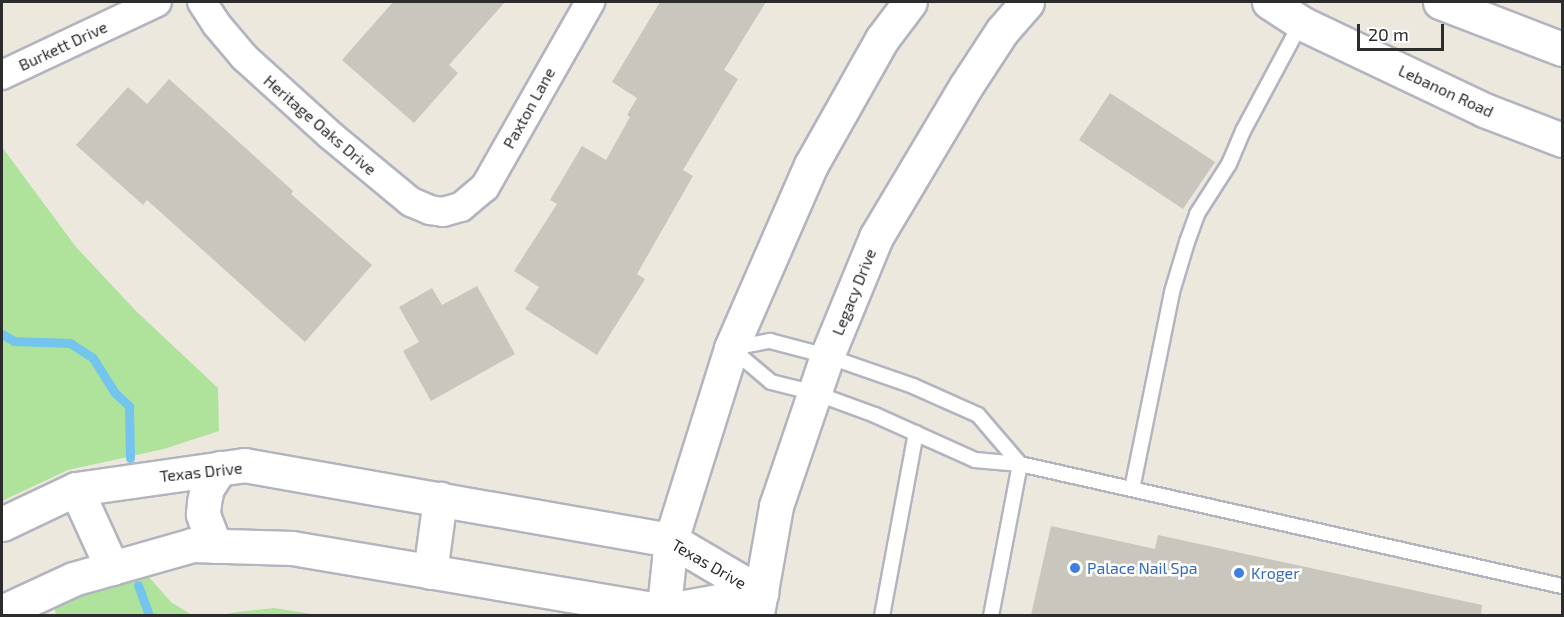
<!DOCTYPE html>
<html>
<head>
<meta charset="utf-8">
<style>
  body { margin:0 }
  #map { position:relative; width:1564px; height:617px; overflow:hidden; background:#ede8de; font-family:"Exo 2",sans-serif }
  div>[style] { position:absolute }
  .green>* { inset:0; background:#afe39c }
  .stream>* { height:9px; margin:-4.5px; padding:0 4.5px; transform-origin:4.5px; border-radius:4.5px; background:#73c5ee }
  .building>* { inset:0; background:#c9c6bd }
  .roads { filter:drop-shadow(2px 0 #b2b4bf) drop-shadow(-2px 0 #b2b4bf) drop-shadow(0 2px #b2b4bf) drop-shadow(0 -2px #b2b4bf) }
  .lane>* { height:14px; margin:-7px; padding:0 7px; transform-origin:7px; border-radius:7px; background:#fff }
  .street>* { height:28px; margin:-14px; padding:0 14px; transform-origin:14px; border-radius:14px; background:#fff }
  .secondary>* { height:33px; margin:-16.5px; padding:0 16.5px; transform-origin:16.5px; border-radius:16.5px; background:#fff }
  .dots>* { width:16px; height:16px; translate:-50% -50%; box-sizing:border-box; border:3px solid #fff; border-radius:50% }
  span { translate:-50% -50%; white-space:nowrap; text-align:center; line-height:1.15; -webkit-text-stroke:5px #fff; paint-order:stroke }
  .street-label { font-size:16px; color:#2c2c2c }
  .shop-label { font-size:16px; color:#366cbe }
  .left { translate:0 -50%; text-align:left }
  .frame { position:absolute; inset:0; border:3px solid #2c2c2c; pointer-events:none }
  .scale { position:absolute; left:1357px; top:24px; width:87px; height:27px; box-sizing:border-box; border:3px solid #2c2c2c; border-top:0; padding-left:8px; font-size:18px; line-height:21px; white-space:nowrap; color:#2c2c2c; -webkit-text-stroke:4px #fff; paint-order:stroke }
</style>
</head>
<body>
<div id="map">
  <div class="green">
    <div style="clip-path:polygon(2px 147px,76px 247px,136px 311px,218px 388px,219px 431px,164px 449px,68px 470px,2px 501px)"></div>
    <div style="clip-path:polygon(147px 575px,171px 602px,192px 615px,56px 615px,53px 602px)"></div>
    <div style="clip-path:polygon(274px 608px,319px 615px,220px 615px,237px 612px)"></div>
  </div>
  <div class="stream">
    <div style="left:2px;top:334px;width:14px;rotate:30deg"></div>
    <div style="left:14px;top:341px;width:56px;rotate:2deg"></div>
    <div style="left:70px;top:343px;width:27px;rotate:33deg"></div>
    <div style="left:93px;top:358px;width:40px;rotate:58deg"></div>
    <div style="left:114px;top:392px;width:21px;rotate:43deg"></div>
    <div style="left:129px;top:406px;width:52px;rotate:88.9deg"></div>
    <div style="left:138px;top:585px;width:33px;rotate:70deg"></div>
  </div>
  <div class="building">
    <div style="clip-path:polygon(393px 2px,505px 2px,449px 65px,458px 73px,414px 123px,342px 60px)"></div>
    <div style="clip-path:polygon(660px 2px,766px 2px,724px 70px,738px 79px,683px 170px,693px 176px,637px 274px,645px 279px,597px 355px,525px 309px,539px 287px,514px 271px,557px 204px,550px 200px,582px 146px,606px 160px,630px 117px,627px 115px,637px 98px,612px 82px)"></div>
    <div style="clip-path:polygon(169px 79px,293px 191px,291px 194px,372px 265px,305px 342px,147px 200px,143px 205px,76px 145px,128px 87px,147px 104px)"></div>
    <div style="clip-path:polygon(1110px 93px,1215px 162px,1183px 209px,1079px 140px)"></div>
    <div style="clip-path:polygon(477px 286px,515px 354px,431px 401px,403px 351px,419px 342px,399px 307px,432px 288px,442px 305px)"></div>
    <div style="clip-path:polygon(1051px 526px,1155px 549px,1158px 535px,1482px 605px,1481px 615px,1031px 615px)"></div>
  </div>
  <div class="roads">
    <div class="lane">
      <div style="left:733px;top:348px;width:38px;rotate:-11deg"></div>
      <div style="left:770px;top:341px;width:59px;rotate:14.7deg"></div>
      <div style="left:827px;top:356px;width:91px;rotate:19.2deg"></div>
      <div style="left:913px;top:386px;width:71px;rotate:24deg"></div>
      <div style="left:978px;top:415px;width:65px;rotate:49.4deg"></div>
      <div style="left:1020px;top:464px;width:155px;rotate:100.8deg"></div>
      <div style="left:732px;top:349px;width:51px;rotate:40.2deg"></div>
      <div style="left:771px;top:382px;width:45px;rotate:14deg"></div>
      <div style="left:815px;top:393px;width:64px;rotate:20.1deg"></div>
      <div style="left:875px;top:415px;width:110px;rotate:24.2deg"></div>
      <div style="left:975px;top:460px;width:45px;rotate:5.1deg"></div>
      <div style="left:1020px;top:464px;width:556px;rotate:12.69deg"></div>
      <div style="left:1132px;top:489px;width:201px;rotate:-78.5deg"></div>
      <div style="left:1172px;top:292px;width:52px;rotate:-73.3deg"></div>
      <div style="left:1187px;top:242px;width:30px;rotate:-70deg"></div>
      <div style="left:1197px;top:214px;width:59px;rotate:-57.4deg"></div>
      <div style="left:1229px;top:164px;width:36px;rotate:-67deg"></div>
      <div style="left:1243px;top:131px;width:123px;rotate:-61.8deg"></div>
      <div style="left:882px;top:616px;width:186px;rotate:-79.5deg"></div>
    </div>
    <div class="street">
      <div style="left:202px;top:2px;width:27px;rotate:57deg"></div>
      <div style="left:217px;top:25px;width:42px;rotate:49.8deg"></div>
      <div style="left:244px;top:57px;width:116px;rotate:42.2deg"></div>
      <div style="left:330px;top:135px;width:105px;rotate:39.6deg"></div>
      <div style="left:411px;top:202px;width:21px;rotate:23deg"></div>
      <div style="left:430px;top:210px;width:13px;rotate:9deg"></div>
      <div style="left:443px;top:212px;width:19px;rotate:-16deg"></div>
      <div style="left:461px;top:207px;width:31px;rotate:-40deg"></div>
      <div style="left:485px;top:187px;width:213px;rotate:-60.4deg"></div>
      <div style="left:2px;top:75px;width:171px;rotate:-25.2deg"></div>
    </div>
    <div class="secondary">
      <div style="left:1269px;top:2px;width:38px;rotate:33deg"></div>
      <div style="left:1301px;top:23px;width:203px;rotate:25.4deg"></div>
      <div style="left:1484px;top:110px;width:84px;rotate:21deg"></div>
      <div style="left:1440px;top:2px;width:131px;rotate:21.1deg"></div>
      <div style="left:76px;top:489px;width:87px;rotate:65.5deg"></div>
      <div style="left:2px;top:524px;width:82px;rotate:-25.3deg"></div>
      <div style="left:76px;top:489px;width:170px;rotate:-8.1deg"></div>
      <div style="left:244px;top:465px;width:434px;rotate:10deg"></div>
      <div style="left:671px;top:540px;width:104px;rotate:30.5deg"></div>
      <div style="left:215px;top:546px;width:34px;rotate:-111deg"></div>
      <div style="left:203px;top:514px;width:12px;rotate:-85deg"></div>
      <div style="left:204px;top:502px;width:14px;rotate:-78deg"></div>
      <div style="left:207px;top:488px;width:24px;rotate:-57deg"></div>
      <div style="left:430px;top:572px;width:74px;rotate:-82.2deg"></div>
      <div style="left:2px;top:612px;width:78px;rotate:-24.9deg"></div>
      <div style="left:73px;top:579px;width:124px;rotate:-15.9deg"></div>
      <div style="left:192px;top:545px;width:100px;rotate:1.7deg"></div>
      <div style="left:292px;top:548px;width:376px;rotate:9.6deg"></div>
      <div style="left:663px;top:611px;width:100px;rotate:-10.4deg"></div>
      <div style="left:757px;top:614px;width:110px;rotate:-80deg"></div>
      <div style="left:776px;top:506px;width:158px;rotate:-71.2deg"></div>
      <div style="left:827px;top:356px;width:129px;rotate:-67.6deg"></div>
      <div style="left:876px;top:237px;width:176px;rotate:-59.2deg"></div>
      <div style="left:966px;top:86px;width:66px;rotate:-56.8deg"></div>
      <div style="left:1002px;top:31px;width:38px;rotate:-49deg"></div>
      <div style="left:663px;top:616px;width:76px;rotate:-84deg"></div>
      <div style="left:671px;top:540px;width:201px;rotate:-72.6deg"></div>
      <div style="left:731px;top:348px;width:200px;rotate:-66.4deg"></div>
      <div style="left:811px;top:165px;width:145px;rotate:-60.6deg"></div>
      <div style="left:882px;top:39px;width:46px;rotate:-52.9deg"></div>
    </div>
  </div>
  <div class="dots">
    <div style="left:1075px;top:568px;background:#3f7fe0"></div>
    <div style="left:1239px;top:573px;background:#3f7fe0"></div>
  </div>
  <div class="street-label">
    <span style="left:63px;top:46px;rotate:-25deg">Burkett Drive</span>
    <span style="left:1446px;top:91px;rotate:25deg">Lebanon Road</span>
    <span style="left:529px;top:108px;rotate:-61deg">Paxton Lane</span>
    <span style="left:320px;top:125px;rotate:41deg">Heritage Oaks Drive</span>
    <span style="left:854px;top:292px;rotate:-68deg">Legacy Drive</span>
    <span style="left:201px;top:472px;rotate:-6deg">Texas Drive</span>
    <span style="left:709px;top:564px;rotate:30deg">Texas Drive</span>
  </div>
  <div class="shop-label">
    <span class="left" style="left:1087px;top:568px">Palace Nail Spa</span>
    <span class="left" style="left:1251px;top:573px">Kroger</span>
  </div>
  <div class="frame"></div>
  <div class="scale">20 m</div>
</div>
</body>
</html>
